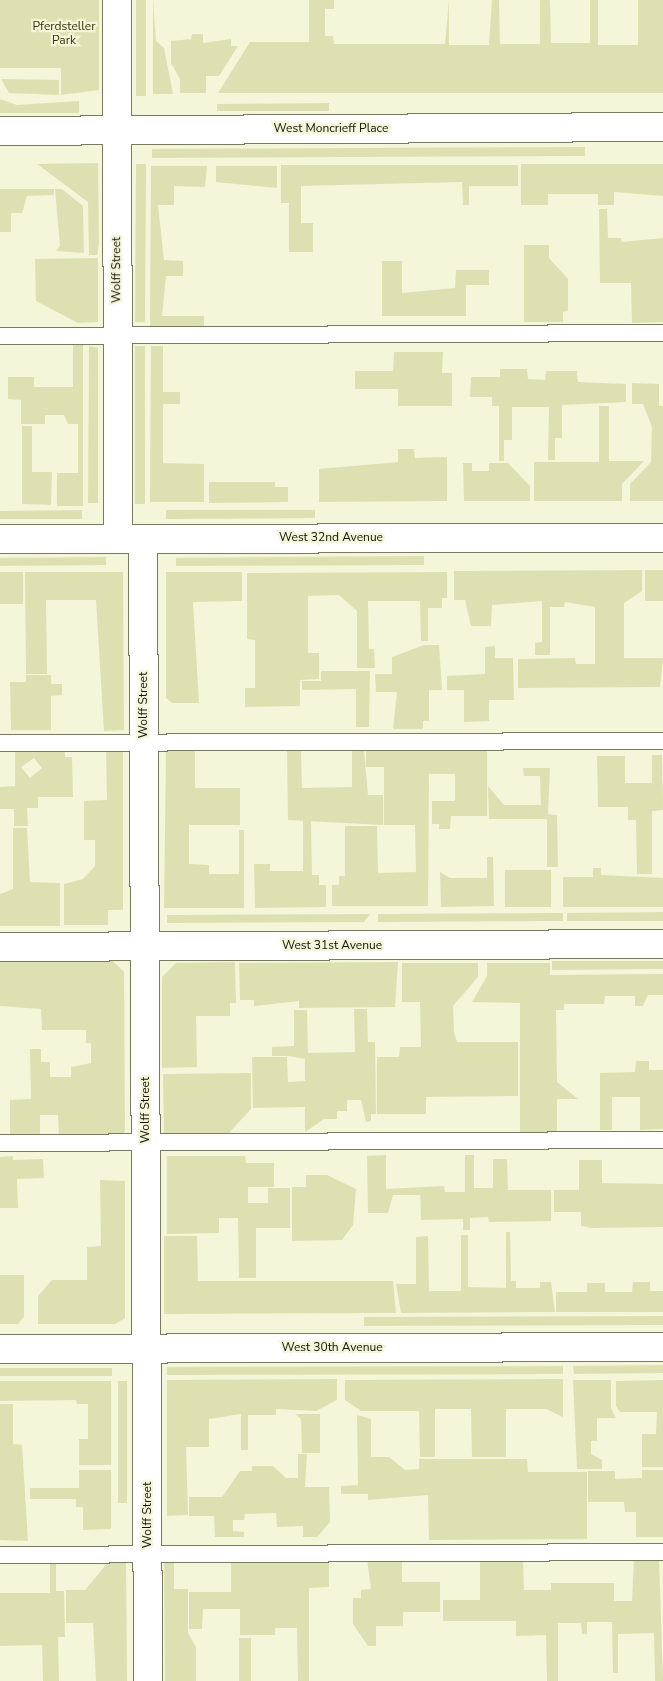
<!DOCTYPE html>
<html>
<head>
<meta charset="utf-8">
<style>
  body { margin:0 }
  #map { position:relative; width:663px; height:1681px; overflow:hidden; background:#f3f6d9; font-family:"Nunito Sans",sans-serif }
  div>[style] { position:absolute }
  .green>* { inset:0; background:#dde1b2 }
  .roads { filter:drop-shadow(1px 0 #797b61) drop-shadow(-1px 0 #797b61) drop-shadow(0 1px #797b61) drop-shadow(0 -1px #797b61) }
  .service>* { height:16px; margin:-8px; padding:0 8px; transform-origin:8px; border-radius:8px; background:#fff }
  .minor>* { height:28px; margin:-14px; padding:0 14px; transform-origin:14px; border-radius:14px; background:#fff }
  .tertiary>* { height:28px; margin:-14px; padding:0 14px; transform-origin:14px; border-radius:14px; background:#fff }
  span { translate:-50% -50%; white-space:nowrap; text-align:center; line-height:1.15; -webkit-text-stroke:4.5px #f3f6d9; paint-order:stroke }
  .park-label { font-size:12px; color:#343602 }
  .street-label { font-size:12px; color:#131309 }
</style>
</head>
<body>
<div id="map">
  <div class="green">
    <div style="clip-path:polygon(0 0,99px 0,99px 90px,61px 95px,61px 68px,0 68px)"></div>
    <div style="clip-path:polygon(136px 0,146px 0,146px 96px,136px 96px)"></div>
    <div style="clip-path:polygon(153px 0,156px 41px,164px 48px,173px 94px,153px 94px)"></div>
    <div style="clip-path:polygon(309px 0,334px 0,334px 9px,325px 9px,325px 36px,333px 36px,334px 44px,445px 44px,449px 0,449px 45px,489px 45px,492px 0,499px 0,500px 44px,540px 44px,540px 0,550px 0,551px 43px,590px 43px,590px 0,598px 0,598px 45px,638px 45px,638px 0,663px 0,663px 93px,218px 93px,250px 42px,309px 42px)"></div>
    <div style="clip-path:polygon(192px 34px,203px 34px,203px 43px,231px 39px,231px 46px,238px 46px,219px 76px,206px 76px,206px 93px,180px 93px,180px 79px,171px 63px,171px 41px,191px 39px)"></div>
    <div style="clip-path:polygon(1px 79px,59px 80px,59px 95px,9px 93px)"></div>
    <div style="clip-path:polygon(0 99px,17px 105px,79px 101px,79px 113px,0 113px)"></div>
    <div style="clip-path:polygon(329px 103px,329px 111px,217px 111px,217px 104px)"></div>
    <div style="clip-path:polygon(585px 147px,585px 156px,152px 158px,152px 149px)"></div>
    <div style="clip-path:polygon(98px 163px,99px 244px,97px 255px,89px 255px,88px 202px,37px 164px)"></div>
    <div style="clip-path:polygon(136px 164px,146px 164px,145px 322px,135px 322px)"></div>
    <div style="clip-path:polygon(521px 164px,663px 164px,663px 196px,614px 192px,614px 205px,598px 205px,598px 194px,548px 194px,548px 205px,521px 205px)"></div>
    <div style="clip-path:polygon(281px 165px,518px 165px,518px 186px,469px 186px,469px 205px,463px 205px,462px 182px,301px 186px,301px 223px,313px 223px,313px 252px,289px 252px,289px 203px,281px 203px)"></div>
    <div style="clip-path:polygon(151px 166px,207px 166px,205px 187px,174px 186px,174px 205px,158px 205px,164px 260px,183px 261px,183px 276px,166px 276px,162px 316px,204px 316px,204px 326px,150px 326px)"></div>
    <div style="clip-path:polygon(216px 166px,277px 166px,277px 188px,216px 182px)"></div>
    <div style="clip-path:polygon(54px 189px,54px 195px,27px 196px,22px 213px,11px 213px,11px 232px,0 232px,0 189px)"></div>
    <div style="clip-path:polygon(55px 189px,62px 189px,83px 206px,84px 253px,56px 251px,60px 246px)"></div>
    <div style="clip-path:polygon(599px 209px,607px 209px,608px 238px,621px 238px,622px 242px,663px 238px,663px 322px,632px 323px,631px 283px,600px 283px)"></div>
    <div style="clip-path:polygon(524px 245px,549px 245px,549px 258px,568px 279px,568px 311px,563px 312px,563px 322px,524px 322px)"></div>
    <div style="clip-path:polygon(98px 258px,98px 322px,78px 323px,36px 301px,35px 259px)"></div>
    <div style="clip-path:polygon(382px 261px,402px 261px,402px 293px,455px 288px,456px 270px,489px 270px,489px 285px,466px 285px,466px 316px,382px 316px)"></div>
    <div style="clip-path:polygon(73px 345px,83px 345px,83px 506px,57px 506px,57px 473px,78px 473px,78px 424px,68px 424px,64px 415px,45px 415px,45px 424px,21px 424px,21px 400px,8px 399px,8px 377px,34px 377px,34px 387px,73px 387px)"></div>
    <div style="clip-path:polygon(89px 346px,98px 348px,98px 503px,88px 503px)"></div>
    <div style="clip-path:polygon(135px 346px,145px 346px,145px 504px,135px 504px)"></div>
    <div style="clip-path:polygon(151px 346px,163px 346px,163px 392px,180px 392px,180px 404px,163px 404px,163px 463px,204px 464px,204px 502px,150px 502px)"></div>
    <div style="clip-path:polygon(394px 352px,443px 352px,442px 373px,452px 373px,452px 406px,398px 406px,398px 389px,355px 389px,355px 371px,393px 371px)"></div>
    <div style="clip-path:polygon(500px 369px,527px 369px,528px 379px,545px 380px,546px 371px,577px 371px,578px 382px,626px 384px,626px 402px,562px 405px,562px 438px,555px 438px,555px 460px,548px 460px,549px 407px,512px 407px,512px 440px,504px 440px,504px 461px,499px 461px,499px 406px,492px 406px,492px 397px,470px 397px,471px 377px,500px 377px)"></div>
    <div style="clip-path:polygon(632px 383px,659px 384px,659px 406px,663px 406px,663px 501px,630px 501px,630px 484px,651px 462px,652px 427px,643px 404px,632px 404px)"></div>
    <div style="clip-path:polygon(599px 406px,609px 406px,609px 461px,644px 461px,622px 484px,622px 501px,534px 501px,534px 462px,599px 462px)"></div>
    <div style="clip-path:polygon(22px 426px,32px 426px,32px 472px,52px 472px,51px 505px,22px 504px)"></div>
    <div style="clip-path:polygon(398px 449px,414px 449px,415px 458px,447px 457px,447px 501px,319px 502px,319px 469px,398px 462px)"></div>
    <div style="clip-path:polygon(463px 463px,472px 463px,472px 471px,489px 471px,489px 463px,508px 463px,530px 486px,530px 501px,464px 501px)"></div>
    <div style="clip-path:polygon(209px 482px,275px 482px,275px 487px,288px 487px,288px 502px,209px 503px)"></div>
    <div style="clip-path:polygon(82px 510px,82px 519px,0 519px,0 511px)"></div>
    <div style="clip-path:polygon(166px 510px,315px 510px,315px 518px,166px 519px)"></div>
    <div style="clip-path:polygon(424px 556px,424px 565px,176px 566px,176px 558px)"></div>
    <div style="clip-path:polygon(106px 557px,106px 565px,0 566px,0 558px)"></div>
    <div style="clip-path:polygon(642px 570px,642px 591px,624px 603px,624px 658px,663px 658px,660px 687px,518px 688px,518px 659px,575px 658px,576px 664px,595px 664px,595px 607px,565px 602px,564px 607px,550px 607px,550px 655px,535px 655px,535px 643px,542px 642px,542px 601px,492px 605px,491px 626px,471px 626px,465px 600px,454px 600px,454px 571px)"></div>
    <div style="clip-path:polygon(645px 570px,663px 570px,663px 601px,645px 601px)"></div>
    <div style="clip-path:polygon(0 572px,23px 572px,23px 604px,0 604px)"></div>
    <div style="clip-path:polygon(123px 572px,124px 730px,104px 731px,96px 600px,46px 600px,47px 674px,26px 674px,25px 572px)"></div>
    <div style="clip-path:polygon(166px 572px,242px 572px,242px 601px,193px 602px,199px 703px,172px 703px,166px 698px)"></div>
    <div style="clip-path:polygon(447px 572px,447px 598px,442px 598px,442px 608px,428px 608px,428px 641px,421px 641px,420px 601px,368px 601px,369px 649px,374px 649px,375px 668px,357px 668px,357px 611px,339px 595px,308px 596px,308px 653px,319px 653px,319px 679px,300px 680px,300px 706px,245px 707px,245px 688px,255px 688px,255px 640px,247px 639px,247px 573px)"></div>
    <div style="clip-path:polygon(424px 645px,439px 645px,442px 690px,429px 690px,429px 721px,423px 721px,423px 729px,393px 729px,397px 692px,376px 692px,375px 674px,392px 674px,392px 657px)"></div>
    <div style="clip-path:polygon(495px 646px,495px 658px,513px 658px,514px 700px,489px 700px,489px 721px,464px 722px,464px 690px,447px 690px,447px 676px,485px 674px,485px 647px)"></div>
    <div style="clip-path:polygon(321px 671px,370px 671px,369px 727px,356px 727px,356px 689px,302px 690px,302px 681px,321px 681px)"></div>
    <div style="clip-path:polygon(26px 675px,51px 675px,51px 684px,62px 684px,62px 695px,51px 696px,51px 730px,11px 730px,10px 682px,26px 682px)"></div>
    <div style="clip-path:polygon(366px 746px,487px 746px,487px 816px,451px 816px,450px 829px,439px 829px,439px 824px,432px 824px,432px 801px,455px 801px,455px 774px,429px 774px,428px 906px,332px 906px,332px 885px,339px 885px,339px 876px,345px 876px,345px 826px,377px 826px,378px 873px,416px 872px,415px 825px,384px 825px,384px 767px,366px 767px)"></div>
    <div style="clip-path:polygon(352px 750px,364px 750px,368px 795px,383px 795px,383px 825px,288px 820px,287px 751px,301px 751px,302px 788px,352px 787px)"></div>
    <div style="clip-path:polygon(evenodd,15px 751px,65px 751px,65px 757px,72px 757px,73px 797px,38px 797px,38px 808px,27px 808px,28px 826px,14px 826px,14px 809px,0 809px,0 787px,15px 786px,15px 751px,34px 758px,42px 768px,30px 778px,21px 767px,34px 758px)"></div>
    <div style="clip-path:polygon(106px 751px,123px 751px,123px 910px,108px 910px,108px 925px,64px 925px,64px 884px,83px 879px,95px 866px,95px 840px,84px 840px,84px 801px,107px 800px)"></div>
    <div style="clip-path:polygon(166px 751px,195px 751px,195px 788px,240px 788px,240px 825px,189px 825px,189px 864px,209px 865px,209px 874px,239px 874px,239px 830px,244px 830px,244px 908px,164px 908px)"></div>
    <div style="clip-path:polygon(652px 755px,662px 755px,663px 810px,652px 811px,652px 874px,637px 874px,636px 820px,628px 820px,628px 807px,598px 807px,597px 756px,625px 756px,625px 783px,652px 783px)"></div>
    <div style="clip-path:polygon(523px 768px,550px 768px,548px 814px,557px 815px,558px 867px,547px 867px,547px 819px,489px 819px,488px 786px,504px 805px,541px 805px,540px 776px,524px 776px)"></div>
    <div style="clip-path:polygon(303px 821px,311px 821px,312px 875px,319px 875px,319px 885px,326px 885px,326px 907px,255px 908px,254px 864px,270px 864px,270px 871px,303px 871px)"></div>
    <div style="clip-path:polygon(13px 828px,27px 828px,30px 882px,60px 883px,60px 926px,0 926px,0 894px,13px 889px)"></div>
    <div style="clip-path:polygon(487px 857px,493px 857px,494px 906px,441px 907px,440px 872px,450px 878px,487px 878px)"></div>
    <div style="clip-path:polygon(593px 868px,601px 868px,601px 875px,663px 878px,663px 907px,563px 907px,563px 877px,593px 877px)"></div>
    <div style="clip-path:polygon(505px 870px,551px 870px,551px 907px,505px 907px)"></div>
    <div style="clip-path:polygon(663px 912px,663px 921px,567px 921px,567px 913px)"></div>
    <div style="clip-path:polygon(563px 913px,563px 921px,378px 922px,378px 914px)"></div>
    <div style="clip-path:polygon(370px 914px,364px 922px,167px 923px,167px 915px)"></div>
    <div style="clip-path:polygon(112px 960px,124px 972px,125px 1131px,122px 1135px,59px 1136px,58px 1115px,40px 1115px,40px 1135px,10px 1136px,10px 1100px,31px 1099px,30px 1049px,41px 1049px,41px 1062px,50px 1062px,50px 1077px,71px 1077px,71px 1067px,91px 1063px,91px 1043px,86px 1043px,86px 1030px,42px 1030px,41px 1009px,0 1006px,0 961px)"></div>
    <div style="clip-path:polygon(552px 961px,663px 961px,663px 969px,552px 970px)"></div>
    <div style="clip-path:polygon(235px 962px,236px 1003px,230px 1003px,230px 1016px,196px 1016px,197px 1067px,162px 1068px,162px 977px,176px 963px)"></div>
    <div style="clip-path:polygon(398px 962px,395px 1007px,299px 1008px,299px 1001px,254px 1006px,254px 1000px,240px 1000px,239px 963px)"></div>
    <div style="clip-path:polygon(402px 963px,478px 963px,478px 977px,453px 1006px,454px 1032px,457px 1042px,518px 1042px,518px 1096px,426px 1097px,426px 1114px,377px 1114px,377px 1057px,399px 1057px,400px 1047px,421px 1047px,420px 1002px,402px 1002px)"></div>
    <div style="clip-path:polygon(487px 963px,550px 963px,550px 975px,663px 974px,663px 995px,648px 995px,643px 1006px,635px 1006px,635px 996px,605px 996px,604px 1004px,564px 1004px,564px 1010px,556px 1010px,557px 1082px,578px 1099px,557px 1099px,557px 1132px,520px 1132px,520px 1003px,472px 1002px,487px 976px)"></div>
    <div style="clip-path:polygon(354px 1009px,367px 1009px,368px 1042px,375px 1042px,376px 1114px,371px 1114px,371px 1121px,366px 1122px,361px 1100px,347px 1100px,347px 1111px,337px 1111px,337px 1119px,324px 1119px,305px 1132px,305px 1107px,253px 1108px,252px 1057px,287px 1057px,288px 1082px,305px 1081px,305px 1059px,289px 1056px,272px 1056px,272px 1047px,294px 1046px,294px 1010px,307px 1010px,308px 1053px,355px 1052px)"></div>
    <div style="clip-path:polygon(636px 1061px,649px 1061px,649px 1070px,663px 1070px,663px 1129px,640px 1130px,640px 1097px,612px 1097px,612px 1130px,600px 1130px,600px 1073px,635px 1072px)"></div>
    <div style="clip-path:polygon(251px 1073px,251px 1109px,228px 1134px,164px 1134px,163px 1074px)"></div>
    <div style="clip-path:polygon(386px 1155px,386px 1189px,444px 1186px,445px 1192px,465px 1192px,465px 1155px,474px 1155px,474px 1188px,493px 1188px,493px 1159px,507px 1159px,508px 1190px,551px 1190px,551px 1221px,489px 1222px,488px 1217px,470px 1218px,470px 1230px,463px 1230px,463px 1219px,421px 1220px,420px 1189px,420px 1195px,393px 1195px,388px 1213px,368px 1213px,367px 1156px)"></div>
    <div style="clip-path:polygon(13px 1156px,13px 1160px,43px 1159px,44px 1178px,17px 1179px,18px 1208px,0 1208px,0 1157px)"></div>
    <div style="clip-path:polygon(167px 1156px,245px 1156px,246px 1163px,274px 1163px,274px 1187px,248px 1187px,248px 1203px,268px 1203px,268px 1188px,290px 1188px,290px 1228px,256px 1228px,256px 1278px,239px 1278px,238px 1218px,219px 1218px,219px 1233px,167px 1234px)"></div>
    <div style="clip-path:polygon(579px 1160px,602px 1160px,602px 1183px,663px 1184px,663px 1227px,592px 1228px,581px 1226px,581px 1212px,554px 1212px,554px 1190px,579px 1190px)"></div>
    <div style="clip-path:polygon(306px 1175px,327px 1175px,356px 1189px,353px 1225px,342px 1240px,292px 1241px,292px 1187px,306px 1187px)"></div>
    <div style="clip-path:polygon(100px 1180px,125px 1181px,125px 1318px,115px 1324px,38px 1324px,38px 1296px,52px 1280px,87px 1280px,87px 1247px,101px 1246px)"></div>
    <div style="clip-path:polygon(506px 1232px,510px 1232px,511px 1281px,516px 1281px,516px 1288px,540px 1288px,540px 1282px,551px 1282px,555px 1312px,401px 1313px,396px 1284px,416px 1284px,416px 1237px,428px 1236px,429px 1291px,461px 1291px,461px 1235px,468px 1235px,468px 1287px,506px 1288px)"></div>
    <div style="clip-path:polygon(164px 1236px,197px 1236px,198px 1281px,393px 1281px,396px 1313px,164px 1314px)"></div>
    <div style="clip-path:polygon(0 1275px,24px 1275px,24px 1317px,18px 1324px,0 1324px)"></div>
    <div style="clip-path:polygon(633px 1282px,650px 1282px,650px 1291px,663px 1291px,663px 1312px,556px 1312px,556px 1292px,587px 1292px,587px 1283px,605px 1283px,605px 1292px,632px 1292px)"></div>
    <div style="clip-path:polygon(663px 1316px,663px 1325px,364px 1326px,364px 1317px)"></div>
    <div style="clip-path:polygon(663px 1365px,663px 1373px,574px 1374px,573px 1366px)"></div>
    <div style="clip-path:polygon(563px 1366px,563px 1374px,167px 1375px,167px 1367px)"></div>
    <div style="clip-path:polygon(0 1368px,112px 1368px,112px 1376px,0 1376px)"></div>
    <div style="clip-path:polygon(337px 1379px,337px 1400px,316px 1411px,276px 1409px,276px 1415px,248px 1415px,248px 1450px,241px 1450px,241px 1414px,209px 1419px,209px 1447px,186px 1447px,188px 1515px,167px 1516px,167px 1380px)"></div>
    <div style="clip-path:polygon(563px 1379px,563px 1417px,546px 1409px,506px 1409px,506px 1457px,472px 1457px,471px 1409px,435px 1409px,435px 1457px,420px 1457px,419px 1411px,361px 1411px,345px 1400px,345px 1380px)"></div>
    <div style="clip-path:polygon(573px 1380px,611px 1380px,611px 1408px,616px 1418px,597px 1418px,597px 1441px,591px 1441px,591px 1454px,602px 1460px,602px 1469px,577px 1469px)"></div>
    <div style="clip-path:polygon(663px 1380px,663px 1467px,642px 1467px,642px 1434px,656px 1434px,657px 1412px,620px 1412px,616px 1406px,616px 1381px)"></div>
    <div style="clip-path:polygon(0 1381px,111px 1381px,111px 1465px,79px 1465px,79px 1439px,88px 1439px,88px 1404px,77px 1404px,76px 1400px,0 1401px)"></div>
    <div style="clip-path:polygon(118px 1381px,127px 1381px,127px 1503px,118px 1503px)"></div>
    <div style="clip-path:polygon(0 1404px,13px 1404px,13px 1444px,22px 1445px,28px 1541px,0 1540px)"></div>
    <div style="clip-path:polygon(295px 1414px,320px 1414px,320px 1453px,302px 1453px,301px 1419px)"></div>
    <div style="clip-path:polygon(357px 1415px,371px 1419px,371px 1457px,389px 1457px,405px 1470px,419px 1469px,419px 1459px,527px 1459px,528px 1472px,587px 1472px,587px 1539px,429px 1540px,428px 1495px,368px 1500px,368px 1494px,341px 1494px,341px 1486px,358px 1485px)"></div>
    <div style="clip-path:polygon(298px 1454px,307px 1454px,305px 1487px,329px 1487px,330px 1522px,317px 1537px,303px 1537px,303px 1526px,277px 1527px,276px 1513px,245px 1514px,244px 1520px,233px 1520px,233px 1531px,244px 1532px,244px 1537px,215px 1537px,214px 1516px,189px 1516px,189px 1497px,222px 1497px,240px 1471px,252px 1471px,252px 1466px,273px 1466px,286px 1478px,298px 1478px)"></div>
    <div style="clip-path:polygon(79px 1470px,111px 1470px,111px 1529px,83px 1530px,83px 1507px,76px 1507px,76px 1499px,30px 1499px,30px 1488px,79px 1488px)"></div>
    <div style="clip-path:polygon(642px 1470px,663px 1470px,663px 1537px,636px 1537px,636px 1512px,625px 1512px,624px 1502px,588px 1502px,588px 1471px,615px 1471px,615px 1479px,642px 1478px)"></div>
    <div style="clip-path:polygon(329px 1557px,329px 1587px,309px 1588px,309px 1681px,298px 1681px,297px 1628px,275px 1628px,275px 1635px,240px 1635px,240px 1609px,203px 1609px,202px 1629px,189px 1629px,189px 1592px,231px 1592px,231px 1558px)"></div>
    <div style="clip-path:polygon(367px 1559px,402px 1559px,402px 1582px,440px 1582px,440px 1612px,403px 1612px,403px 1626px,376px 1626px,376px 1646px,368px 1646px,353px 1624px,353px 1598px,361px 1598px,361px 1590px,371px 1589px)"></div>
    <div style="clip-path:polygon(634px 1559px,659px 1559px,663px 1681px,655px 1681px,654px 1633px,618px 1634px,618px 1673px,613px 1673px,612px 1622px,587px 1622px,587px 1634px,582px 1634px,581px 1623px,558px 1623px,558px 1681px,547px 1681px,546px 1635px,516px 1636px,516px 1621px,443px 1621px,443px 1600px,480px 1600px,480px 1561px,523px 1561px,524px 1590px,551px 1590px,551px 1583px,614px 1583px,614px 1601px,632px 1601px)"></div>
    <div style="clip-path:polygon(110px 1560px,126px 1560px,127px 1681px,96px 1681px,93px 1623px,66px 1623px,66px 1590px,85px 1590px)"></div>
    <div style="clip-path:polygon(50px 1561px,56px 1561px,56px 1591px,64px 1591px,65px 1637px,58px 1637px,59px 1681px,43px 1681px,42px 1645px,0 1646px,0 1593px,50px 1593px)"></div>
    <div style="clip-path:polygon(164px 1561px,174px 1561px,174px 1589px,188px 1589px,188px 1633px,196px 1647px,196px 1681px,165px 1681px)"></div>
    <div style="clip-path:polygon(239px 1638px,251px 1638px,251px 1681px,239px 1681px)"></div>
  </div>
  <div class="roads">
    <div class="service">
      <div style="left:0;top:336px;width:663px;rotate:-0.26deg"></div>
      <div style="left:0;top:743px;width:663px;rotate:-0.17deg"></div>
      <div style="left:0;top:1143px;width:663px;rotate:-0.26deg"></div>
      <div style="left:0;top:1555px;width:663px;rotate:-0.26deg"></div>
    </div>
    <div class="minor">
      <div style="left:117px;top:0;width:539px;rotate:89.89deg"></div>
      <div style="left:0;top:131px;width:663px;rotate:-0.35deg"></div>
      <div style="left:143px;top:539px;width:1142px;rotate:89.75deg"></div>
      <div style="left:0;top:947px;width:663px;rotate:-0.26deg"></div>
      <div style="left:0;top:1349px;width:663px;rotate:-0.17deg"></div>
    </div>
    <div class="tertiary">
      <div style="left:0;top:539px;width:663px;rotate:-0.09deg"></div>
    </div>
  </div>
  <div class="park-label">
    <span style="left:64px;top:34px">Pferdsteller<br>Park</span>
  </div>
  <div class="street-label">
    <span style="left:331px;top:129px">West Moncrieff Place</span>
    <span style="left:117px;top:270px;rotate:-90deg">Wolff Street</span>
    <span style="left:331px;top:538px">West 32nd Avenue</span>
    <span style="left:144px;top:705px;rotate:-90deg">Wolff Street</span>
    <span style="left:332px;top:946px">West 31st Avenue</span>
    <span style="left:146px;top:1110px;rotate:-90deg">Wolff Street</span>
    <span style="left:332px;top:1348px">West 30th Avenue</span>
    <span style="left:148px;top:1515px;rotate:-90deg">Wolff Street</span>
  </div>
</div>
</body>
</html>
